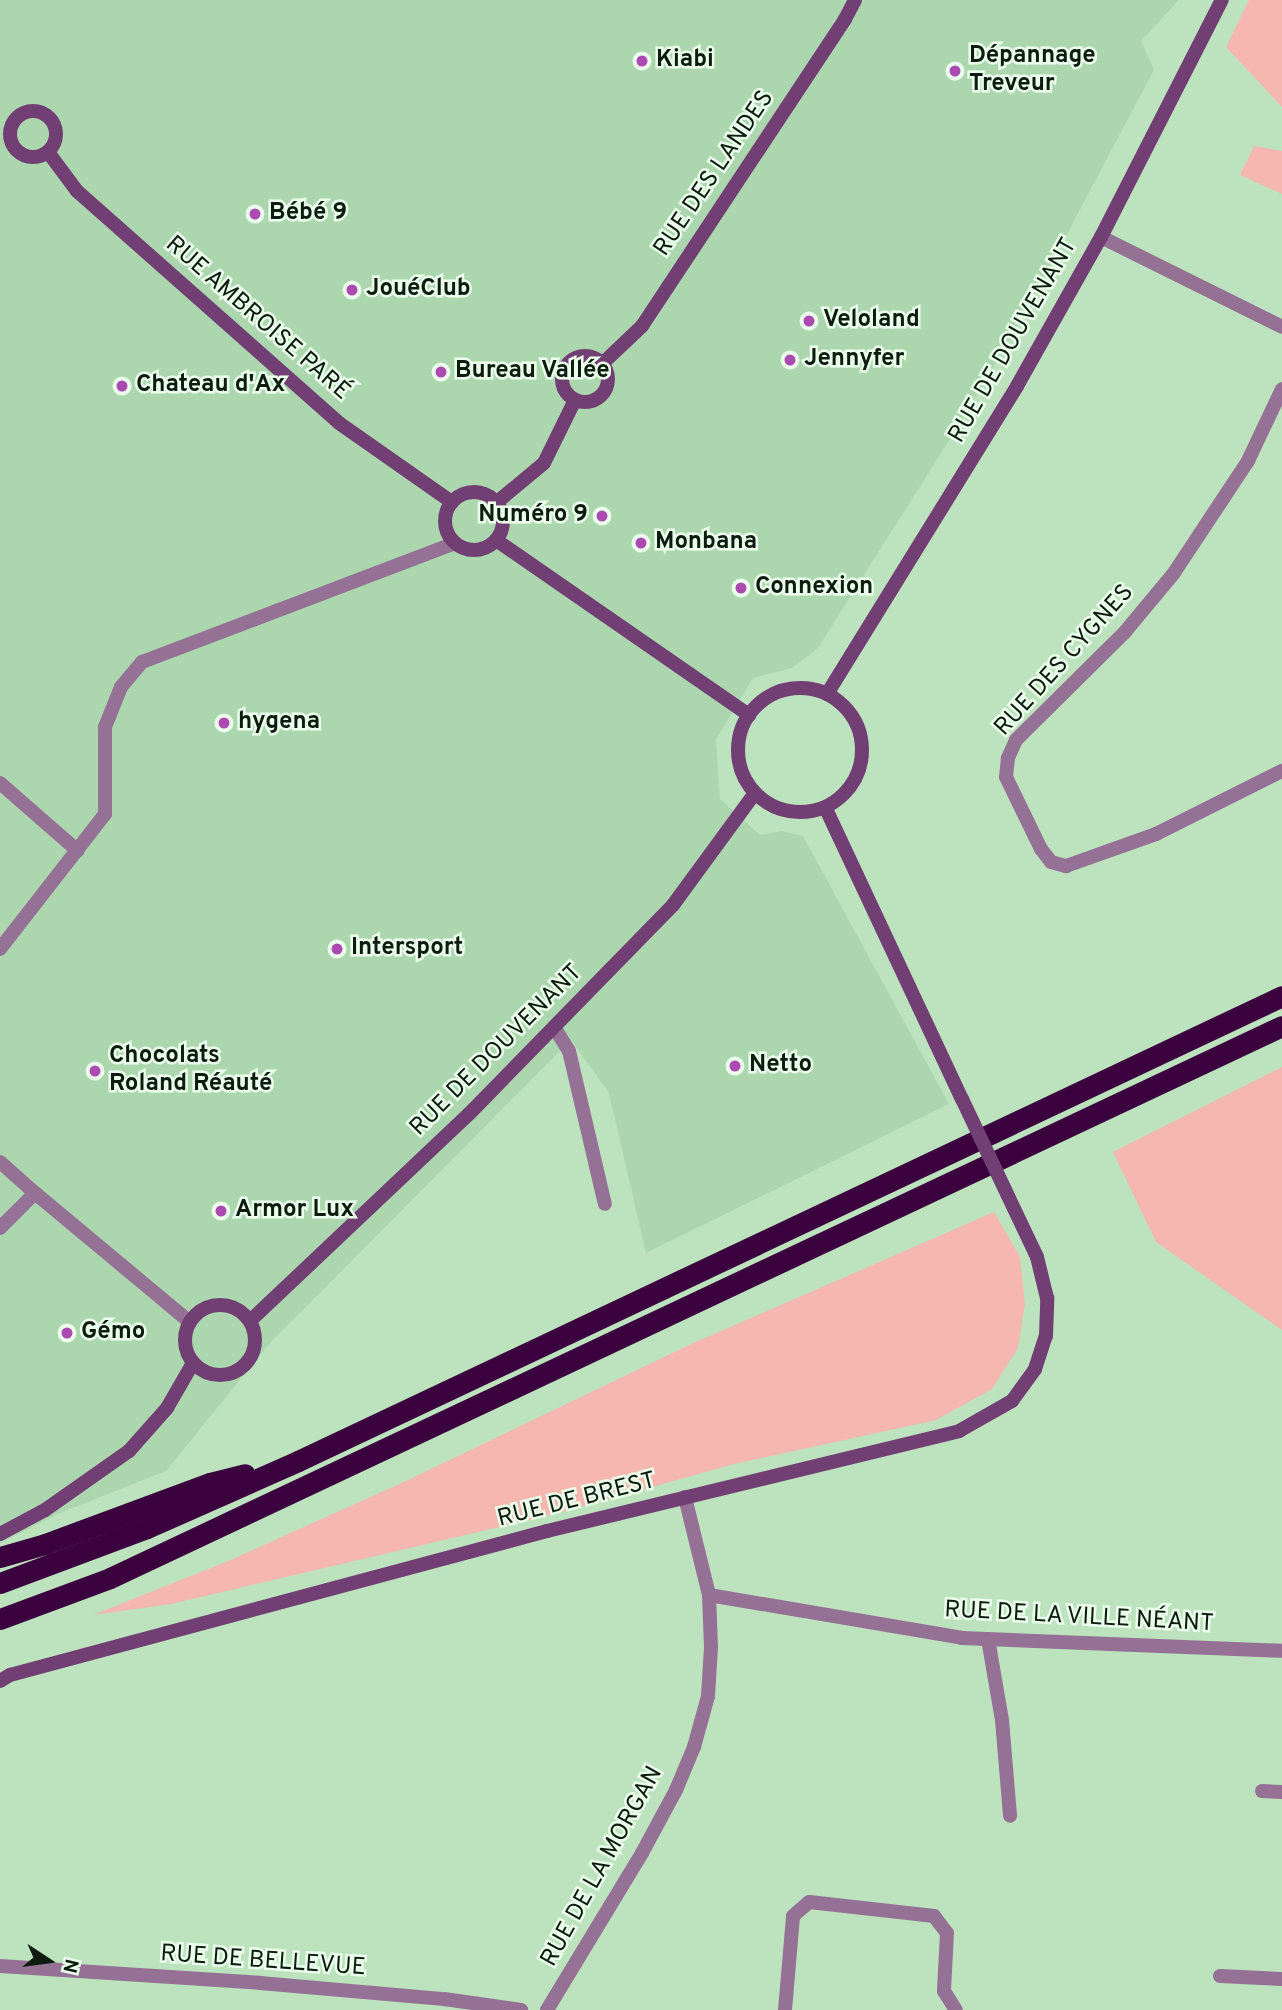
<!DOCTYPE html>
<html>
<head>
<meta charset="utf-8">
<style>
  body { margin:0 }
  #map { position:relative; width:1282px; height:2010px; overflow:hidden; background:#bde3be; font-family:Overpass,sans-serif }
  div>[style] { position:absolute }
  .built>* { inset:0; background:#acd7ae }
  .green>* { inset:0; background:#f5b7b0 }
  .street>* { height:14px; margin:-7px; padding:0 7px; transform-origin:7px; border-radius:7px; background:#947195 }
  .secondary>* { height:14px; margin:-7px; padding:0 7px; transform-origin:7px; border-radius:7px; background:#713f73 }
  .secondary>.ring { margin:-7px; padding:0; box-sizing:content-box; background:none; border:14px solid #713f73; border-radius:50% }
  .highway>* { height:21px; margin:-10.5px; padding:0 10.5px; transform-origin:10.5px; border-radius:10.5px; background:#3b003e }
  .secondary-bridge>* { height:14px; margin:-7px; padding:0 7px; transform-origin:7px; border-radius:7px; background:#713f73 }
  .dots>* { width:19px; height:19px; translate:-50% -50%; box-sizing:border-box; border:4px solid #ebffec; border-radius:50% }
  span { translate:-50% -50%; white-space:nowrap; text-align:center; line-height:1.15; -webkit-text-stroke:5px #ebffec; paint-order:stroke }
  .poi-label { font-size:24px; color:#0e1c0f; font-weight:700 }
  .left { translate:0 -50%; text-align:left }
  .right { translate:-100% -50%; text-align:right }
  .street-label { font-size:24px; color:#0e1c0f }
  .north { position:absolute; left:14px; top:1926px; width:70px; height:70px; -webkit-text-stroke:5px #ebffec; paint-order:stroke; rotate:103deg; font-size:19px; font-weight:700; line-height:28px; text-align:center; color:#0e1c0f }
  .north::after { content:''; display:block; margin:auto; width:24px; height:32px; background:#0e1c0f; clip-path:polygon(50% 0,100% 100%,50% 72%,0 100%) }
</style>
</head>
<body>
<div id="map">
  <div class="built">
    <div style="clip-path:polygon(0 0,1179px 0,1141px 41px,1154px 70px,1022px 319px,955px 431px,818px 648px,792px 668px,753px 678px,716px 740px,720px 799px,760px 835px,782px 831px,803px 836px,949px 1104px,646px 1253px,609px 1093px,571px 1040px,269px 1344px,166px 1471px,60px 1513px,0 1543px)"></div>
  </div>
  <div class="green">
    <div style="clip-path:polygon(1249px 0,1282px 0,1282px 107px,1226px 47px)"></div>
    <div style="clip-path:polygon(1254px 146px,1282px 151px,1282px 194px,1240px 175px)"></div>
    <div style="clip-path:polygon(1282px 1067px,1282px 1330px,1156px 1242px,1113px 1152px)"></div>
    <div style="clip-path:polygon(994px 1212px,1020px 1257px,1025px 1303px,1018px 1348px,992px 1389px,936px 1420px,734px 1464px,555px 1514px,171px 1604px,93px 1615px,226px 1562px,406px 1481px,689px 1345px)"></div>
  </div>
  <div class="street">
    <div style="left:1101px;top:237px;width:202px;rotate:26.4deg"></div>
    <div style="left:1282px;top:389px;width:80px;rotate:115.3deg"></div>
    <div style="left:1248px;top:461px;width:134px;rotate:123.5deg"></div>
    <div style="left:1174px;top:573px;width:78px;rotate:129.8deg"></div>
    <div style="left:1124px;top:633px;width:152px;rotate:135.3deg"></div>
    <div style="left:1016px;top:740px;width:20px;rotate:114deg"></div>
    <div style="left:1008px;top:758px;width:19px;rotate:96deg"></div>
    <div style="left:1006px;top:777px;width:80px;rotate:64.1deg"></div>
    <div style="left:1041px;top:849px;width:16px;rotate:52deg"></div>
    <div style="left:1051px;top:862px;width:16px;rotate:15deg"></div>
    <div style="left:1066px;top:866px;width:96px;rotate:-19.6deg"></div>
    <div style="left:1156px;top:834px;width:141px;rotate:-26.6deg"></div>
    <div style="left:0;top:783px;width:103px;rotate:41.1deg"></div>
    <div style="left:0;top:949px;width:171px;rotate:-52.1deg"></div>
    <div style="left:105px;top:814px;width:87px;rotate:-90deg"></div>
    <div style="left:105px;top:727px;width:43px;rotate:-68.2deg"></div>
    <div style="left:121px;top:687px;width:33px;rotate:-50deg"></div>
    <div style="left:142px;top:662px;width:335px;rotate:-20.8deg"></div>
    <div style="left:554px;top:1027px;width:28px;rotate:58deg"></div>
    <div style="left:569px;top:1051px;width:157px;rotate:76.8deg"></div>
    <div style="left:0;top:1162px;width:47px;rotate:41.5deg"></div>
    <div style="left:0;top:1228px;width:49px;rotate:-45deg"></div>
    <div style="left:35px;top:1193px;width:202px;rotate:39.8deg"></div>
    <div style="left:709px;top:1595px;width:257px;rotate:9.6deg"></div>
    <div style="left:962px;top:1638px;width:320px;rotate:2.3deg"></div>
    <div style="left:988px;top:1639px;width:82px;rotate:80.2deg"></div>
    <div style="left:1002px;top:1720px;width:96px;rotate:85.2deg"></div>
    <div style="left:1262px;top:1791px;width:20px;rotate:3deg"></div>
    <div style="left:0;top:1966px;width:261px;rotate:3.7deg"></div>
    <div style="left:260px;top:1983px;width:185px;rotate:5deg"></div>
    <div style="left:444px;top:1999px;width:78px;rotate:8.1deg"></div>
    <div style="left:1220px;top:1976px;width:62px;rotate:2.8deg"></div>
    <div style="left:547px;top:2010px;width:184px;rotate:-58.8deg"></div>
    <div style="left:642px;top:1853px;width:72px;rotate:-61.6deg"></div>
    <div style="left:676px;top:1790px;width:47px;rotate:-67.3deg"></div>
    <div style="left:694px;top:1747px;width:53px;rotate:-74.6deg"></div>
    <div style="left:708px;top:1696px;width:49px;rotate:-86.5deg"></div>
    <div style="left:711px;top:1647px;width:52px;rotate:-92.2deg"></div>
    <div style="left:709px;top:1595px;width:101px;rotate:-103.8deg"></div>
    <div style="left:785px;top:2010px;width:94px;rotate:-85.1deg"></div>
    <div style="left:793px;top:1916px;width:21px;rotate:-41deg"></div>
    <div style="left:809px;top:1902px;width:126px;rotate:6.4deg"></div>
    <div style="left:934px;top:1916px;width:21px;rotate:53deg"></div>
    <div style="left:947px;top:1933px;width:58px;rotate:93deg"></div>
    <div style="left:944px;top:1991px;width:22px;rotate:58deg"></div>
  </div>
  <div class="secondary">
    <div class="ring" style="left:10px;top:111px;width:32px;height:32px"></div>
    <div style="left:48px;top:152px;width:49px;rotate:53.4deg"></div>
    <div style="left:77px;top:191px;width:350px;rotate:41.5deg"></div>
    <div style="left:339px;top:423px;width:138px;rotate:35deg"></div>
    <div class="ring" style="left:562px;top:356px;width:32px;height:32px"></div>
    <div style="left:602px;top:364px;width:55px;rotate:-43.5deg"></div>
    <div style="left:642px;top:326px;width:368px;rotate:-56.5deg"></div>
    <div style="left:845px;top:19px;width:21px;rotate:-62deg"></div>
    <div class="ring" style="left:445px;top:492px;width:44px;height:44px"></div>
    <div style="left:496px;top:503px;width:62px;rotate:-39.8deg"></div>
    <div style="left:544px;top:463px;width:70px;rotate:-63.8deg"></div>
    <div style="left:496px;top:540px;width:308px;rotate:34.7deg"></div>
    <div class="ring" style="left:738px;top:688px;width:110px;height:110px"></div>
    <div style="left:827px;top:694px;width:362px;rotate:-58.3deg"></div>
    <div style="left:1017px;top:386px;width:171px;rotate:-60.6deg"></div>
    <div style="left:1101px;top:237px;width:266px;rotate:-63deg"></div>
    <div style="left:826px;top:809px;width:320px;rotate:64.9deg"></div>
    <div class="ring" style="left:185px;top:1305px;width:56px;height:56px"></div>
    <div style="left:250px;top:1321px;width:301px;rotate:-43.4deg"></div>
    <div style="left:469px;top:1114px;width:292px;rotate:-45.7deg"></div>
    <div style="left:673px;top:905px;width:139px;rotate:-53.8deg"></div>
    <div style="left:0;top:1534px;width:51px;rotate:-28.1deg"></div>
    <div style="left:45px;top:1510px;width:103px;rotate:-35.1deg"></div>
    <div style="left:129px;top:1451px;width:57px;rotate:-48.5deg"></div>
    <div style="left:167px;top:1408px;width:52px;rotate:-60deg"></div>
    <div style="left:0;top:1681px;width:12px;rotate:-31deg"></div>
    <div style="left:10px;top:1675px;width:556px;rotate:-15.01deg"></div>
    <div style="left:547px;top:1531px;width:424px;rotate:-13.6deg"></div>
    <div style="left:959px;top:1431px;width:61px;rotate:-29.5deg"></div>
    <div style="left:1012px;top:1401px;width:39px;rotate:-54deg"></div>
    <div style="left:1035px;top:1369px;width:35px;rotate:-72deg"></div>
    <div style="left:1046px;top:1336px;width:38px;rotate:-88deg"></div>
    <div style="left:1047px;top:1298px;width:42px;rotate:-103.7deg"></div>
  </div>
  <div class="highway">
    <div style="left:0;top:1557px;width:47px;rotate:-16.1deg"></div>
    <div style="left:45px;top:1544px;width:176px;rotate:-20.3deg"></div>
    <div style="left:210px;top:1483px;width:36px;rotate:-14deg"></div>
    <div style="left:0;top:1583px;width:157px;rotate:-20.5deg"></div>
    <div style="left:147px;top:1528px;width:165px;rotate:-23.9deg"></div>
    <div style="left:298px;top:1461px;width:1088px;rotate:-25.29deg"></div>
    <div style="left:0;top:1619px;width:117px;rotate:-20.4deg"></div>
    <div style="left:110px;top:1578px;width:1295px;rotate:-25.22deg"></div>
  </div>
  <div class="secondary-bridge">
    <div style="left:962px;top:1099px;width:175px;rotate:64.6deg"></div>
  </div>
  <div class="dots">
    <div style="left:642px;top:61px;background:#ac4ab1"></div>
    <div style="left:955px;top:71px;background:#ac4ab1"></div>
    <div style="left:255px;top:214px;background:#ac4ab1"></div>
    <div style="left:352px;top:290px;background:#ac4ab1"></div>
    <div style="left:809px;top:321px;background:#ac4ab1"></div>
    <div style="left:790px;top:360px;background:#ac4ab1"></div>
    <div style="left:441px;top:372px;background:#ac4ab1"></div>
    <div style="left:122px;top:386px;background:#ac4ab1"></div>
    <div style="left:602px;top:516px;background:#ac4ab1"></div>
    <div style="left:641px;top:543px;background:#ac4ab1"></div>
    <div style="left:741px;top:588px;background:#ac4ab1"></div>
    <div style="left:224px;top:723px;background:#ac4ab1"></div>
    <div style="left:337px;top:949px;background:#ac4ab1"></div>
    <div style="left:735px;top:1066px;background:#ac4ab1"></div>
    <div style="left:95px;top:1071px;background:#ac4ab1"></div>
    <div style="left:221px;top:1211px;background:#ac4ab1"></div>
    <div style="left:67px;top:1333px;background:#ac4ab1"></div>
  </div>
  <div class="poi-label">
    <span class="left" style="left:969px;top:71px">Dépannage<br>Treveur</span>
    <span class="left" style="left:656px;top:61px">Kiabi</span>
    <span class="left" style="left:269px;top:214px">Bébé 9</span>
    <span class="left" style="left:366px;top:290px">JouéClub</span>
    <span class="left" style="left:823px;top:321px">Veloland</span>
    <span class="left" style="left:804px;top:360px">Jennyfer</span>
    <span class="left" style="left:455px;top:372px">Bureau Vallée</span>
    <span class="left" style="left:136px;top:386px">Chateau d'Ax</span>
    <span class="right" style="left:588px;top:516px">Numéro 9</span>
    <span class="left" style="left:655px;top:543px">Monbana</span>
    <span class="left" style="left:755px;top:588px">Connexion</span>
    <span class="left" style="left:238px;top:723px">hygena</span>
    <span class="left" style="left:351px;top:949px">Intersport</span>
    <span class="left" style="left:109px;top:1071px">Chocolats<br>Roland Réauté</span>
    <span class="left" style="left:749px;top:1066px">Netto</span>
    <span class="left" style="left:235px;top:1211px">Armor Lux</span>
    <span class="left" style="left:81px;top:1333px">Gémo</span>
  </div>
  <div class="street-label">
    <span style="left:715px;top:174px;rotate:-56deg">RUE DES LANDES</span>
    <span style="left:257px;top:319px;rotate:41deg">RUE AMBROISE PARÉ</span>
    <span style="left:1014px;top:341px;rotate:-60deg">RUE DE DOUVENANT</span>
    <span style="left:1065px;top:661px;rotate:-48deg">RUE DES CYGNES</span>
    <span style="left:497px;top:1051px;rotate:-45deg">RUE DE DOUVENANT</span>
    <span style="left:577px;top:1501px;rotate:-14deg">RUE DE BREST</span>
    <span style="left:1079px;top:1618px;rotate:3deg">RUE DE LA VILLE NÉANT</span>
    <span style="left:603px;top:1867px;rotate:-61deg">RUE DE LA MORGAN</span>
    <span style="left:263px;top:1962px;rotate:4deg">RUE DE BELLEVUE</span>
  </div>
  <div class="north">N</div>
</div>
</body>
</html>
